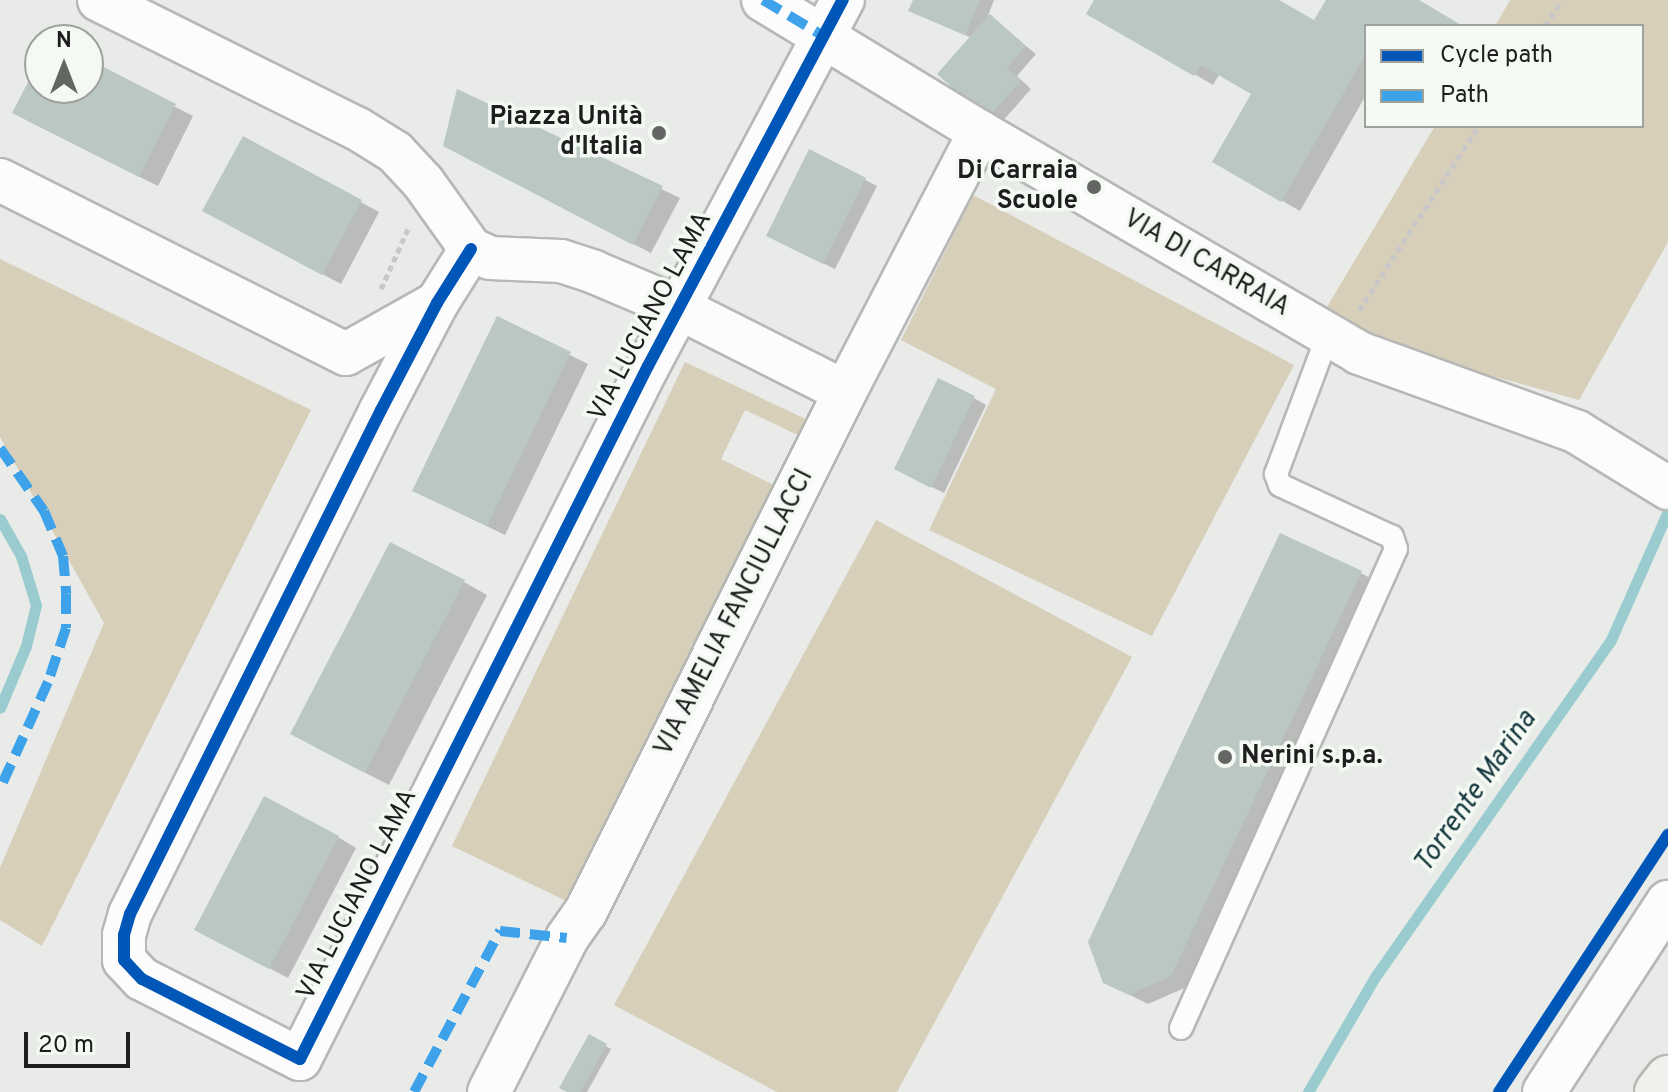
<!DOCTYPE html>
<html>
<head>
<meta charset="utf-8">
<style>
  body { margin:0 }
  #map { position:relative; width:1668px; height:1092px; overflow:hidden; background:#e8ebe8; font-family:Overpass,sans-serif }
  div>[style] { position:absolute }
  .green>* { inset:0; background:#d7cfba }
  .shadow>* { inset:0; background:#0003 }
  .stream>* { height:11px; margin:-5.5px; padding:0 5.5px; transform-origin:5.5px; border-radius:5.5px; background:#99cbcf }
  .building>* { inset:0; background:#bac7c3 }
  .path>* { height:5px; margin-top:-2.5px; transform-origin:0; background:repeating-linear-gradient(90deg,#c7c8c7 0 6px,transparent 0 10px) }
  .roads { filter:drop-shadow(2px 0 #b6b8b6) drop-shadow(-2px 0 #b6b8b6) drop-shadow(0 2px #b6b8b6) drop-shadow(0 -2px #b6b8b6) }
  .lane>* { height:22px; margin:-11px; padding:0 11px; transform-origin:11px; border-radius:11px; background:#fcfcfc }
  .street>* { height:42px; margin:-21px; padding:0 21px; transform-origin:21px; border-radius:21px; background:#fcfcfc }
  .secondary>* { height:44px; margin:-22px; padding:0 22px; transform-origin:22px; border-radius:22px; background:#f0f1ed }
  .quiet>* { height:10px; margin-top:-5px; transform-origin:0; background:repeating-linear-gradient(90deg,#3da2ea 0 20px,transparent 0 30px) }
  .cycleway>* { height:12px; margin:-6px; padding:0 6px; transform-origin:6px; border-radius:6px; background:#0057b8 }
  .dots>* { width:22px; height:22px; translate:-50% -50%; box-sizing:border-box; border:4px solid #f4f9f4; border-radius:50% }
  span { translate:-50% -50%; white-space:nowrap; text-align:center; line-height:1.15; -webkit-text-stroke:7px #f4f9f4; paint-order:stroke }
  .poi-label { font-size:26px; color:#1d1e1d; font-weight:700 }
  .right { translate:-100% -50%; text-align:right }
  .left { translate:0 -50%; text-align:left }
  .street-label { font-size:26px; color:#1d1e1d }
  .water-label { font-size:28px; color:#16393d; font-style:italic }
  .legend { position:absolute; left:1364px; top:24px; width:280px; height:104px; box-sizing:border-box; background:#f4f9f4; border:2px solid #9ea19e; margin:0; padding:10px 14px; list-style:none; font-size:24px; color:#1d1e1d }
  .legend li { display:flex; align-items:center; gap:16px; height:40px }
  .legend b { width:40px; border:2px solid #9ea19e }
  .north { position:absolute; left:24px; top:24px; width:80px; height:80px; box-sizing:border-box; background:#f4f9f4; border:2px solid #9ea19e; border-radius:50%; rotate:0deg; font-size:22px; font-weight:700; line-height:32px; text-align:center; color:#1d1e1d }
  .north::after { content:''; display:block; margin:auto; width:28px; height:36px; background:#646664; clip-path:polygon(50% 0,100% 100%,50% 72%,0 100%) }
  .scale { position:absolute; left:24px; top:1032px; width:106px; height:36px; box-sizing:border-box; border:4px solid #1d1e1d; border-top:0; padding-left:10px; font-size:24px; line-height:28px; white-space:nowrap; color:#1d1e1d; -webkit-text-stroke:6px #f4f9f4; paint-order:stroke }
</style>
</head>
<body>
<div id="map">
  <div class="green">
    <div style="clip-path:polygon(1510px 0,1668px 0,1668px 242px,1579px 400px,1315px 327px,1435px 126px,1642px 126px,1642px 26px,1495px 26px)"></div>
    <div style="clip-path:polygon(973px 195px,1294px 365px,1152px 636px,929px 530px,996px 389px,901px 340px)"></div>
    <div style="clip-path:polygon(0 259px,311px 410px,42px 946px,0 920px,0 868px,104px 623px,0 437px)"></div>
    <div style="clip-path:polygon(685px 362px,814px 423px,806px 439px,745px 410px,721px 459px,784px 490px,583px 909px,452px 846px)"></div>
    <div style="clip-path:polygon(876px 520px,1132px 657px,897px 1092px,777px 1092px,614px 1005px)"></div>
  </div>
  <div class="shadow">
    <div style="clip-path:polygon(915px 0,994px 0,988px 16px,1036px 54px,1017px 76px,1031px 89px,1000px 124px,988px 117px,972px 38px,923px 17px)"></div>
    <div style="clip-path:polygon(1096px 0,1277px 0,1315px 23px,1328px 0,1415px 0,1459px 26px,1366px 26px,1366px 95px,1300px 211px,1215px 162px,1254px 93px,1220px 73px,1213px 85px,1089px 13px)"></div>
    <div style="clip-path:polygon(88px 62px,193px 116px,158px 186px,32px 123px,40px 63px,40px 88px,88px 88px)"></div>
    <div style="clip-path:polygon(458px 92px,680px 198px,651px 253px,464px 156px)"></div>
    <div style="clip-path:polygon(243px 138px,379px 212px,341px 284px,223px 221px)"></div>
    <div style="clip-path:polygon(810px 152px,877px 186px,835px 269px,780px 242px)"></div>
    <div style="clip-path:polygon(498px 319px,588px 364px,505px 535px,433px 500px)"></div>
    <div style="clip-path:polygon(974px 398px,986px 405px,944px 493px,908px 475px)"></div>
    <div style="clip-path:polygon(1361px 573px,1379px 583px,1189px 986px,1148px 1004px,1124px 992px)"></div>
    <div style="clip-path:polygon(464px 582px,487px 595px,389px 785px,315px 747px)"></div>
    <div style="clip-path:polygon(338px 837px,356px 848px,288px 978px,214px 939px)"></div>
    <div style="clip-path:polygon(590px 1037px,611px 1049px,587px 1092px,571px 1092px)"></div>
  </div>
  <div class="stream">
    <div style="left:0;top:519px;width:43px;rotate:60.4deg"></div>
    <div style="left:21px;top:556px;width:51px;rotate:73deg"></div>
    <div style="left:36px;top:605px;width:42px;rotate:103.7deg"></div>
    <div style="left:26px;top:646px;width:67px;rotate:112.8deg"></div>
    <div style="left:1308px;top:1092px;width:133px;rotate:-59.8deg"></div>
    <div style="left:1375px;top:977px;width:409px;rotate:-55deg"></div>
    <div style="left:1610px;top:642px;width:143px;rotate:-66.1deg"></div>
  </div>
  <div class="building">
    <div style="clip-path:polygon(913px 0,980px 0,965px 35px,908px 11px)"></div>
    <div style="clip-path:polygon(1094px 0,1279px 0,1314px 20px,1326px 0,1419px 0,1463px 26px,1366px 26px,1366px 54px,1281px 202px,1212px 162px,1251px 94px,1201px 65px,1194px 76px,1086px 14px)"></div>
    <div style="clip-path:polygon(990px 14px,1026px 46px,1007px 68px,1021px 81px,987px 119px,937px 74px)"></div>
    <div style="clip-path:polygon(40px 59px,40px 88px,88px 88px,88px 59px,176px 104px,139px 177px,12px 113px)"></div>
    <div style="clip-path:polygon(457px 89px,663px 186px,633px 245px,443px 146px)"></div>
    <div style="clip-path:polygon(243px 136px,362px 200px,322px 275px,202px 211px)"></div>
    <div style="clip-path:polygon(809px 149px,866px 178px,823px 264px,766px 236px)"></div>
    <div style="clip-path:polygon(497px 316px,571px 352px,487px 526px,412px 491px)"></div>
    <div style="clip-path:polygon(938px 378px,975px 396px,931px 488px,894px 469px)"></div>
    <div style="clip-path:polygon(1280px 533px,1362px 571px,1171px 976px,1129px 995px,1103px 983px,1088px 942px)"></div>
    <div style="clip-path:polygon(390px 542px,465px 580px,365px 773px,290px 734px)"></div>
    <div style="clip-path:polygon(264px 796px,339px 836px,269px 969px,194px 930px)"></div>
    <div style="clip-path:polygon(589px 1034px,607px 1044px,581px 1092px,567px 1092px,559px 1088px)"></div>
  </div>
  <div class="path">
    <div style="left:1545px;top:26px;width:31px;rotate:-57deg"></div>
    <div style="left:381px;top:289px;width:66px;rotate:-65.8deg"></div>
    <div style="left:1359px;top:310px;width:220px;rotate:-56.9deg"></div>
  </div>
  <div class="roads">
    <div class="lane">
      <div style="left:1181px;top:1028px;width:525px;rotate:-65.83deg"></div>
      <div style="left:1396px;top:549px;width:13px;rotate:-108deg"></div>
      <div style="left:1392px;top:537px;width:123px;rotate:-155.1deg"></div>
      <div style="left:1280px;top:485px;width:12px;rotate:-110deg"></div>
      <div style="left:1276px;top:474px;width:148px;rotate:-69.5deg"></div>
    </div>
    <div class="street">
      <div style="left:99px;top:0;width:289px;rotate:26.5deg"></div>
      <div style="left:358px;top:129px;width:44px;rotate:31.9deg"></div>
      <div style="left:395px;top:152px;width:41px;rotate:47deg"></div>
      <div style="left:423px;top:182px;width:82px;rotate:54.4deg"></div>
      <div style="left:471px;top:249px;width:21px;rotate:25deg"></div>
      <div style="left:490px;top:258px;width:71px;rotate:2.4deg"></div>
      <div style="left:561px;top:261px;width:35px;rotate:18deg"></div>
      <div style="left:594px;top:272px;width:92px;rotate:23deg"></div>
      <div style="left:679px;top:308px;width:186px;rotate:26.8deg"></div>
      <div style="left:763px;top:0;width:254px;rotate:31.3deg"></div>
      <div style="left:980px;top:132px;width:439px;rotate:30.2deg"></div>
      <div style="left:1359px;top:353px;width:232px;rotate:19.9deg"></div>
      <div style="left:1577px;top:432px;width:107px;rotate:31.6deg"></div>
      <div style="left:0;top:180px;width:387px;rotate:26.7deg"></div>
      <div style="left:346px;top:354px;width:104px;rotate:-29.3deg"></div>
      <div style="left:471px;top:249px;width:64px;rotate:122.2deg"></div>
      <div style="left:437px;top:303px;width:121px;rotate:117.6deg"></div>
      <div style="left:381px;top:410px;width:563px;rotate:116.47deg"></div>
      <div style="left:130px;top:914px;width:22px;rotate:106deg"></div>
      <div style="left:124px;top:935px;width:25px;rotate:90deg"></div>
      <div style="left:124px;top:960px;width:26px;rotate:47deg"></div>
      <div style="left:142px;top:979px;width:177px;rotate:26.9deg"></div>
      <div style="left:300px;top:1059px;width:775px;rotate:-63.34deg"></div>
      <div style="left:648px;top:366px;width:415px;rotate:-62deg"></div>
      <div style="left:489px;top:1092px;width:173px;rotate:-63.1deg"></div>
      <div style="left:567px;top:938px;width:33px;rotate:-55deg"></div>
      <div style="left:586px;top:911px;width:580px;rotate:-63.48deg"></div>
      <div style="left:845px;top:392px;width:293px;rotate:-62.6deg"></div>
      <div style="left:1544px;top:1092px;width:227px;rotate:-56.9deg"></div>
    </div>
    <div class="secondary">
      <div style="left:1657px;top:1092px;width:18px;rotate:-52deg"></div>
    </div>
  </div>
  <div class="quiet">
    <div style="left:763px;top:0;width:72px;rotate:30.8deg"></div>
    <div style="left:0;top:448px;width:77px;rotate:55.1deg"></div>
    <div style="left:44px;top:511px;width:49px;rotate:67.1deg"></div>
    <div style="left:63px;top:556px;width:38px;rotate:85deg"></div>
    <div style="left:66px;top:594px;width:34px;rotate:90deg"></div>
    <div style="left:66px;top:628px;width:57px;rotate:108.4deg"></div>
    <div style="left:48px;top:682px;width:117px;rotate:114.2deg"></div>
    <div style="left:414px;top:1092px;width:183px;rotate:-61.9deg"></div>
    <div style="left:500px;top:931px;width:67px;rotate:6deg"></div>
  </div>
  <div class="cycleway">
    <div style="left:471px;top:249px;width:64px;rotate:122.2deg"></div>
    <div style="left:437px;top:303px;width:121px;rotate:117.6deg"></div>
    <div style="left:381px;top:410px;width:563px;rotate:116.47deg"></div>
    <div style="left:130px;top:914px;width:22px;rotate:106deg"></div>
    <div style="left:124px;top:935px;width:25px;rotate:90deg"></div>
    <div style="left:124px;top:960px;width:26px;rotate:47deg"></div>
    <div style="left:142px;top:979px;width:177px;rotate:26.9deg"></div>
    <div style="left:300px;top:1059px;width:775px;rotate:-63.34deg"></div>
    <div style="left:648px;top:366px;width:415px;rotate:-62deg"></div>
    <div style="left:1499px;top:1092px;width:308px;rotate:-56.7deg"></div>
  </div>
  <div class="dots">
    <div style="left:659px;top:133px;background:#646664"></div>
    <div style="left:1094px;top:187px;background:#646664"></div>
    <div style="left:1225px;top:757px;background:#646664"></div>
  </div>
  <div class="poi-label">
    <span class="right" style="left:643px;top:133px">Piazza Unità<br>d'Italia</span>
    <span class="right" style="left:1078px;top:187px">Di Carraia<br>Scuole</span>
    <span class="left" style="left:1241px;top:757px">Nerini s.p.a.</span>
  </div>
  <div class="street-label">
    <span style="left:1206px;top:264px;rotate:30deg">VIA DI CARRAIA</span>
    <span style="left:651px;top:317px;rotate:-62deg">VIA LUCIANO LAMA</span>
    <span style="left:735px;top:613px;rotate:-63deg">VIA AMELIA FANCIULLACCI</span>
    <span style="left:358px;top:895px;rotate:-63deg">VIA LUCIANO LAMA</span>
  </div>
  <div class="water-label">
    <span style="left:1476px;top:792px;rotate:-55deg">Torrente Marina</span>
  </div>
  <ul class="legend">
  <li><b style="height:10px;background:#0057b8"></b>Cycle path</li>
  <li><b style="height:10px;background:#3da2ea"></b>Path</li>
  </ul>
  <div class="north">N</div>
  <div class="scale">20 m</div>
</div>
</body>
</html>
